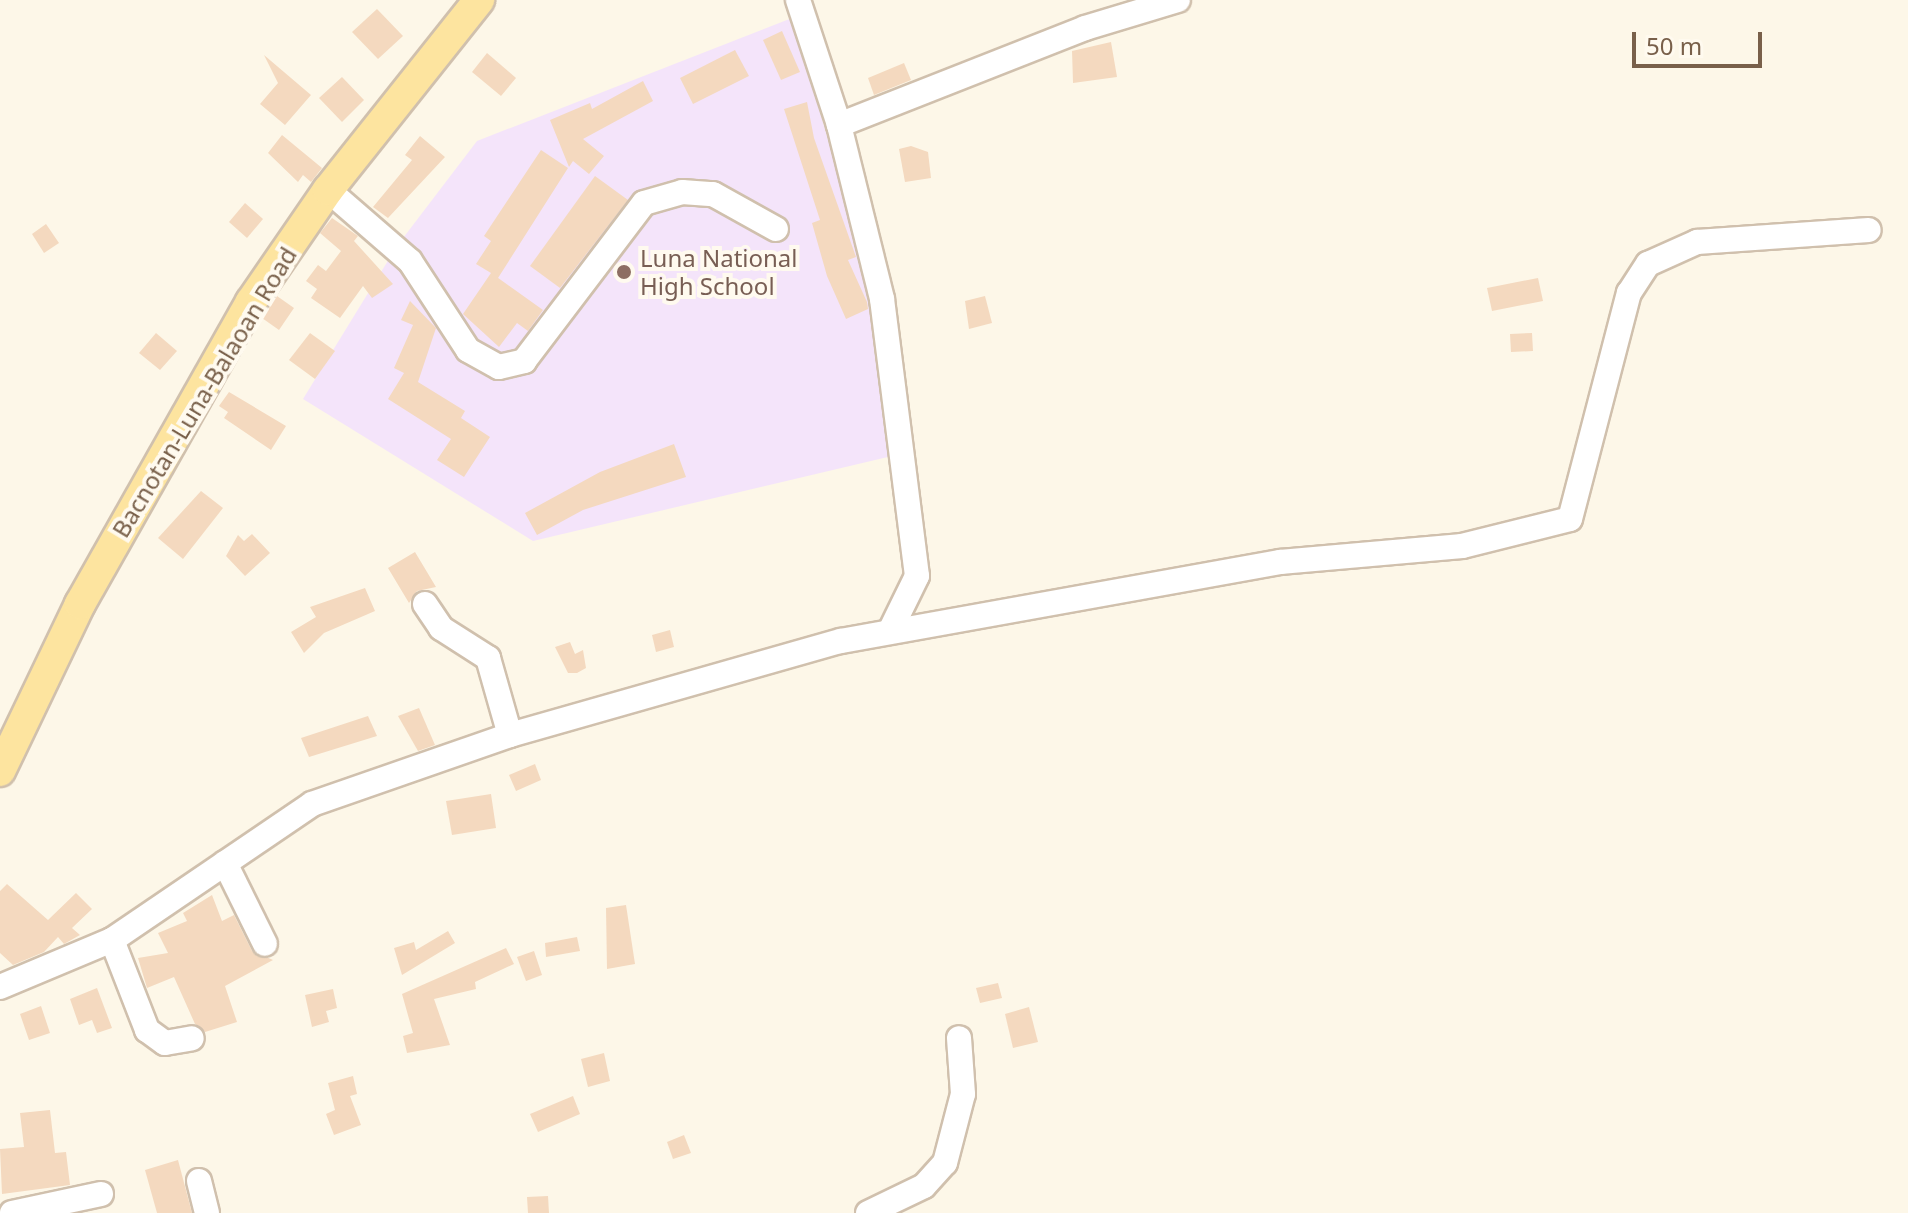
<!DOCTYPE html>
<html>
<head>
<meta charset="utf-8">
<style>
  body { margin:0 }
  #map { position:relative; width:1908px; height:1213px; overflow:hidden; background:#fdf7e8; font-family:"Noto Sans",sans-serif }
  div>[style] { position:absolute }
  .education>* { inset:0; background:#f4e4fa }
  .building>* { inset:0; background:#f4d9bf }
  .roads { filter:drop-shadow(2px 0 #d0c0ad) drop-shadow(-2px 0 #d0c0ad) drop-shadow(0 2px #d0c0ad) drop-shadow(0 -2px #d0c0ad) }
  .minor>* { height:24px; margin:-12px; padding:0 12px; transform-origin:12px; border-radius:12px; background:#fff }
  .major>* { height:30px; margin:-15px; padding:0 15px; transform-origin:15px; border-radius:15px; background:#fde49f }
  .dots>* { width:22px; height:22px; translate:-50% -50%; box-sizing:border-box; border:4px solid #fffaef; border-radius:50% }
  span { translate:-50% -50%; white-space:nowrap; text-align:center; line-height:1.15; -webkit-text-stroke:8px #fffaef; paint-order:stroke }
  .education-label { font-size:24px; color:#785e54 }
  .left { translate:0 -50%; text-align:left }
  .street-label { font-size:24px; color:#79604a }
  .scale { position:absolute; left:1632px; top:32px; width:130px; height:36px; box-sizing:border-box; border:4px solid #79604a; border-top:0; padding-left:10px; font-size:24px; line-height:28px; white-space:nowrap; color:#79604a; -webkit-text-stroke:6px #fffaef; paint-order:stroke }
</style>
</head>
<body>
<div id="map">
  <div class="education">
    <div style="clip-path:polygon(792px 18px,875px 298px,892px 456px,533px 541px,303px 399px,397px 246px,477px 141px)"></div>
  </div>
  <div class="building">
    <div style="clip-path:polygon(377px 9px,403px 36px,378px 59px,352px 32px)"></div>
    <div style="clip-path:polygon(782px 31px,800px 72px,781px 80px,763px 40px)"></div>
    <div style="clip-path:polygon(1111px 42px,1117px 77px,1073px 83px,1072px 51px)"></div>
    <div style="clip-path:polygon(735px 50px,749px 76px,693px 104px,680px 78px)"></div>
    <div style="clip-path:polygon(487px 53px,516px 78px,501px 96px,472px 72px)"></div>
    <div style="clip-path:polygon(264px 55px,311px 95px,285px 125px,260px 104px,278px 83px)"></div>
    <div style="clip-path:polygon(904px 63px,911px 80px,874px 95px,868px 78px)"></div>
    <div style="clip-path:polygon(342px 77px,364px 100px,342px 122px,319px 98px)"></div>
    <div style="clip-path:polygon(643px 81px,653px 101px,583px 139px,604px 156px,589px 174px,573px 161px,569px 167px,550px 120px,590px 103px,592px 109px)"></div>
    <div style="clip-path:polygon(807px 102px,814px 138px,856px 257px,848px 260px,867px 302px,868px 309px,846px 319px,827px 276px,812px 223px,820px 220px,784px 109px)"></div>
    <div style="clip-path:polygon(282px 135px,322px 168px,311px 182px,303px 175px,298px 182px,268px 153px)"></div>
    <div style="clip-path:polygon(420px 136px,445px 157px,388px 218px,373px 207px,412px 160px,405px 155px)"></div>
    <div style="clip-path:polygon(911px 146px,928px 152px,931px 178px,905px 182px,899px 149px)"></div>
    <div style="clip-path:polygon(541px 150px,568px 168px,498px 278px,494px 275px,543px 310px,528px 331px,517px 323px,499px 347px,463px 314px,491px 273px,476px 264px,491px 241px,484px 236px)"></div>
    <div style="clip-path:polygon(595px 176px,628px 200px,560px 288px,530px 266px)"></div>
    <div style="clip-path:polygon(245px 203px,263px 219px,247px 238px,229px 222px)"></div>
    <div style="clip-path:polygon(332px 218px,358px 236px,354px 241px,393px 284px,372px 298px,363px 286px,340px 318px,311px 298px,317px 289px,306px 281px,318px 265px,326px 271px,341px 251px,320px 233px)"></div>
    <div style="clip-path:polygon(46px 224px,59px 243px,44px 253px,32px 234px)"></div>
    <div style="clip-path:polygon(1538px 278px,1543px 301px,1492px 311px,1487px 288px)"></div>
    <div style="clip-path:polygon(277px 296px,294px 308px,279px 330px,262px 318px)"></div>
    <div style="clip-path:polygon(985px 296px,992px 323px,969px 329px,965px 301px)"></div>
    <div style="clip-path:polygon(410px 301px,436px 328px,418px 382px,465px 411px,461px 418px,490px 437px,464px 477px,437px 460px,451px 439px,388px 399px,404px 373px,394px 368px,413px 325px,401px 320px)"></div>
    <div style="clip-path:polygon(156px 333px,177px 351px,160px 370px,139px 353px)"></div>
    <div style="clip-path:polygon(310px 333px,335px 351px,315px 379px,289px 360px)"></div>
    <div style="clip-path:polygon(1532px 333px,1533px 351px,1511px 352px,1510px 334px)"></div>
    <div style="clip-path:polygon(229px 392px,286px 426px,271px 450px,224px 418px,228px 412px,219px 406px)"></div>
    <div style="clip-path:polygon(674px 444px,686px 477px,583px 510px,537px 535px,525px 513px,600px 472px)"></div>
    <div style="clip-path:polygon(201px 491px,223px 508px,183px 559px,158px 538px)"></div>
    <div style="clip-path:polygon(252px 534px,270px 553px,245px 576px,226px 556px,238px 535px,244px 541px)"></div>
    <div style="clip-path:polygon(415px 552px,436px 587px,417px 591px,409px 603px,388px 568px)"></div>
    <div style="clip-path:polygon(365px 588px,375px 611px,324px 633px,304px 653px,291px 632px,316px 617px,310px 607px)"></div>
    <div style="clip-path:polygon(670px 630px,674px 647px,656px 652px,652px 635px)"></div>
    <div style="clip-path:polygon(570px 642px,575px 654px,583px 650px,586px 668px,577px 673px,568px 673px,555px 647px)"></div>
    <div style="clip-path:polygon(419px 708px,435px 745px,418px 751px,398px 716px)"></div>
    <div style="clip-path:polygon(368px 716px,377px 736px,309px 757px,301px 738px)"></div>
    <div style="clip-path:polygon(535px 764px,541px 780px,516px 791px,509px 775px)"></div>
    <div style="clip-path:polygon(491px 794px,496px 828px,452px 835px,446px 801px)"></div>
    <div style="clip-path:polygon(7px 884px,48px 920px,76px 893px,92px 909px,72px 928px,80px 935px,64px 944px,58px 937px,44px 952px,13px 965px,0 953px,0 891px)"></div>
    <div style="clip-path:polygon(212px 895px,222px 921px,234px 915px,252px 951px,273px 960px,225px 986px,237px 1022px,205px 1032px,195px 1024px,174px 977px,147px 988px,138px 958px,168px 953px,158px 933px,187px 921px,183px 913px)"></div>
    <div style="clip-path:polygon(626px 905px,635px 964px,607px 969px,606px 908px)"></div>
    <div style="clip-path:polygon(448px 931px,455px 943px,402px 975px,394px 948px,414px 942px,416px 950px)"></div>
    <div style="clip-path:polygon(577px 937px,580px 951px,546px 957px,545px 943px)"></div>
    <div style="clip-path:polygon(506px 948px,514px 964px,475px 982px,476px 989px,434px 999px,450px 1045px,407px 1053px,403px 1036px,413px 1033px,402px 994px)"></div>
    <div style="clip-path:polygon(534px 951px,542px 975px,526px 981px,517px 957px)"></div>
    <div style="clip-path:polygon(998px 983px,1002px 998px,980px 1003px,976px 988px)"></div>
    <div style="clip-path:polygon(97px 988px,112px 1028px,97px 1033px,92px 1020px,79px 1025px,70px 999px)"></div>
    <div style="clip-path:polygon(333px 989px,337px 1008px,326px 1011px,329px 1022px,312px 1027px,305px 995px)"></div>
    <div style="clip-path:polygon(41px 1006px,50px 1033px,29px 1040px,20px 1014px)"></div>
    <div style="clip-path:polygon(1029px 1007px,1038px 1042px,1013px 1048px,1005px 1014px)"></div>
    <div style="clip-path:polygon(604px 1053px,610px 1081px,588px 1087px,581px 1059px)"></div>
    <div style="clip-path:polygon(353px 1076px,357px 1094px,350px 1096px,361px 1125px,334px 1135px,326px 1114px,335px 1110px,328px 1083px)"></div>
    <div style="clip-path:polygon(573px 1096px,580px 1114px,538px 1132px,530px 1114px)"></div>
    <div style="clip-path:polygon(50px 1110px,55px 1153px,66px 1152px,70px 1185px,2px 1194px,0 1149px,24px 1147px,20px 1113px)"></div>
    <div style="clip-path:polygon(684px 1135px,691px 1153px,673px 1159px,667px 1142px)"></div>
    <div style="clip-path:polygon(178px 1160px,192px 1213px,157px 1213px,145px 1170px)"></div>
    <div style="clip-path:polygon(548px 1196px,549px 1213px,528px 1213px,527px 1197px)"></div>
  </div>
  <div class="roads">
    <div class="minor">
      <div style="left:798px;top:0;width:132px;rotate:71.8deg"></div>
      <div style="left:839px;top:125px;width:179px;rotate:76.1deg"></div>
      <div style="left:882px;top:299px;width:279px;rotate:82.8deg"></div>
      <div style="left:917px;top:576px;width:61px;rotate:116.1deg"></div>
      <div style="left:839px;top:125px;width:264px;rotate:-21.5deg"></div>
      <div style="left:1085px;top:28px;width:97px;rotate:-16.8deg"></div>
      <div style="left:328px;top:190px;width:108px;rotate:40.9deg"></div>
      <div style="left:410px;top:261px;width:106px;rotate:56.9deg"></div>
      <div style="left:468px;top:350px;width:35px;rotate:29deg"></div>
      <div style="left:499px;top:367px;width:26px;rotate:-13deg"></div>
      <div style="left:524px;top:361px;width:198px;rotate:-52.8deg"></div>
      <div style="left:644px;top:203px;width:40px;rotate:-16deg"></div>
      <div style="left:682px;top:192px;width:31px;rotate:4deg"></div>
      <div style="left:713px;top:194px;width:72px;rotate:29.1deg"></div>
      <div style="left:425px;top:604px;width:29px;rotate:56deg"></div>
      <div style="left:441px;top:628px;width:56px;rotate:32.6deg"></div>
      <div style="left:488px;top:658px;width:80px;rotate:74.1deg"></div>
      <div style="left:225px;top:863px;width:90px;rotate:63.7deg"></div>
      <div style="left:112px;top:940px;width:97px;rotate:68.7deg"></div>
      <div style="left:147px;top:1030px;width:22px;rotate:36deg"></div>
      <div style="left:165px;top:1043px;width:27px;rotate:-10deg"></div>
      <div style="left:0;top:987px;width:121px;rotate:-22.8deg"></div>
      <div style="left:112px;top:940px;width:242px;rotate:-34.2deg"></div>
      <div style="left:312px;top:804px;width:210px;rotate:-19.2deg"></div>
      <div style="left:510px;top:735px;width:344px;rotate:-15.9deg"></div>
      <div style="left:841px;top:641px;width:446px;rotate:-10.2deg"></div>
      <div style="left:1280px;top:562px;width:183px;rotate:-5deg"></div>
      <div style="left:1462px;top:546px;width:111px;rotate:-14deg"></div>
      <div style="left:1570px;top:519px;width:234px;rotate:-75.4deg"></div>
      <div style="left:1629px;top:293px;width:35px;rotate:-57deg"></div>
      <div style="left:1648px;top:264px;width:54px;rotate:-24.2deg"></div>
      <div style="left:1697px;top:242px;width:172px;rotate:-4deg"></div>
      <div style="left:199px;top:1181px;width:33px;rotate:76deg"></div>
      <div style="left:12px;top:1213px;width:91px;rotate:-12.1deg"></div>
      <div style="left:868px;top:1213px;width:62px;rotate:-25.7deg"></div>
      <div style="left:924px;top:1186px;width:31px;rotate:-48deg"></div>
      <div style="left:945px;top:1163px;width:71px;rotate:-75.4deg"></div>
      <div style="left:963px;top:1094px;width:56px;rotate:-94.1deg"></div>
    </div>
    <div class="major">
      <div style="left:0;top:771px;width:185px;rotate:-64.4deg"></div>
      <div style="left:80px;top:604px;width:347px;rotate:-60.5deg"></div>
      <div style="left:251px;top:302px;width:136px;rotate:-55.5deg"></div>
      <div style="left:328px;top:190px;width:243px;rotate:-51.5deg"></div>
    </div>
  </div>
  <div class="dots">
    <div style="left:624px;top:272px;background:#8d6e63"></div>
  </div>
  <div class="education-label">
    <span class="left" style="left:640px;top:272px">Luna National<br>High School</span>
  </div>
  <div class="street-label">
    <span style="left:204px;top:392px;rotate:-59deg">Bacnotan-Luna-Balaoan Road</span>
  </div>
  <div class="scale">50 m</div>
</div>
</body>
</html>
